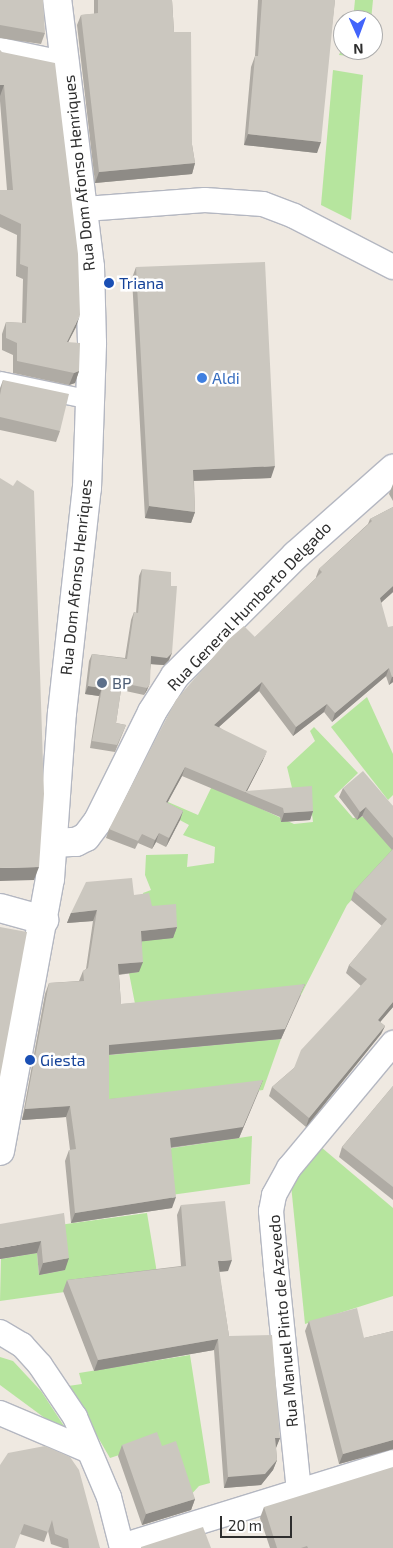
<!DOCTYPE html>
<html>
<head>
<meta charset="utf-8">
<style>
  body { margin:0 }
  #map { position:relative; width:393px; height:1548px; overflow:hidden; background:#efe9e1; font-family:"Exo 2",sans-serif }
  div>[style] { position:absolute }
  .green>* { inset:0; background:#b6e59e }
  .roads { filter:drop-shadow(1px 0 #b4b7c1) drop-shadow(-1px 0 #b4b7c1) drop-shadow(0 1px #b4b7c1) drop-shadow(0 -1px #b4b7c1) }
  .pedestrian>* { height:18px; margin:-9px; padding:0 9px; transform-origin:9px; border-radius:9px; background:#fff }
  .minor>* { height:24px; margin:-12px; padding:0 12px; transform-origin:12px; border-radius:12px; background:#fff }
  .tertiary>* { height:28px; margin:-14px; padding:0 14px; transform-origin:14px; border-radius:14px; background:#fff }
  .secondary>* { height:28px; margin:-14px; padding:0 14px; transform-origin:14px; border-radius:14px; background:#fff }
  .wall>* { inset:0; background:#afaba4 }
  .shaded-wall>* { inset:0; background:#8e8b86 }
  .building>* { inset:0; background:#cbc7bf }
  .dots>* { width:14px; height:14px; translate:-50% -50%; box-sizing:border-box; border:2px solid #fff; border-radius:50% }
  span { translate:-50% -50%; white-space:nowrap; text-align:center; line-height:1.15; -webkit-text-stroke:5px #fff; paint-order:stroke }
  .street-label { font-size:16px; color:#2e2e2e }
  .transit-label { font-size:16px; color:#164399 }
  .left { translate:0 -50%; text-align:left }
  .shop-label { font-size:16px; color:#366cbe }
  .service-label { font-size:16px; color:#4e5e75 }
  .north { position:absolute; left:333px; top:10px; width:50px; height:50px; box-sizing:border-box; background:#fff; border:1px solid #ababab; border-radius:50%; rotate:178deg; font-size:14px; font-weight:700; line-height:20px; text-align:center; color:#2e2e2e }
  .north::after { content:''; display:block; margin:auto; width:18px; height:22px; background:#4264fb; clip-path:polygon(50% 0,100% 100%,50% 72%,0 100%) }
  .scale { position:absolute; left:220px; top:1516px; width:72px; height:22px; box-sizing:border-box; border:2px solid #2e2e2e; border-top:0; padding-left:6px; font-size:15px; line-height:18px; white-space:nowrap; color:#2e2e2e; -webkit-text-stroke:4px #fff; paint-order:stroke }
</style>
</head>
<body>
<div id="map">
  <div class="green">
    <div style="clip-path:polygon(355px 0,373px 0,371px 20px,353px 20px)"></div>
    <div style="clip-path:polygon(342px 48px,369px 50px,368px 58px,339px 55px)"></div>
    <div style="clip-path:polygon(333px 70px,363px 75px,351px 220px,321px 205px)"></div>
    <div style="clip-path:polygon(367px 697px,393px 754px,393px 795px,388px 800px,331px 727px)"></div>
    <div style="clip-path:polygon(314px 727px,358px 773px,334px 796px,353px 818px,368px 816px,393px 847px,393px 854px,347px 905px,301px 995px,137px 1014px,129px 973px,139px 972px,137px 942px,173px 937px,148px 917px,143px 893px,151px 890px,145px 875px,146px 855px,188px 854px,187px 867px,214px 863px,215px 847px,183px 835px,189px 825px,163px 811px,168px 802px,198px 815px,212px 786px,294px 824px,313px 822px,309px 790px,293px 792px,287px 767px,315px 741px,310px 731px)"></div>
    <div style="clip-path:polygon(281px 1039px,263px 1090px,105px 1111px,78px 1058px)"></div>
    <div style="clip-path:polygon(252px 1136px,250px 1184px,171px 1195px,166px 1149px)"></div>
    <div style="clip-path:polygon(321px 1147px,393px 1208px,393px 1296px,305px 1324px,291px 1185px)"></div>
    <div style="clip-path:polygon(147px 1213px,158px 1279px,0 1301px,1px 1259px,37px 1253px,39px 1275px,65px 1270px,59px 1225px)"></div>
    <div style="clip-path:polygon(190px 1355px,210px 1483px,199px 1486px,187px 1499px,153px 1444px,110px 1458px,68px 1386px,82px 1384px,79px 1373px)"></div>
    <div style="clip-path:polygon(0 1357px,13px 1361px,41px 1391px,66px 1429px,61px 1430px,0 1385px)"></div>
  </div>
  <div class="roads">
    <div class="pedestrian">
      <div style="left:0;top:381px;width:93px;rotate:11.8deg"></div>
    </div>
    <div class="minor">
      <div style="left:0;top:50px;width:68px;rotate:11.8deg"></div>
      <div style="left:85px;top:209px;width:120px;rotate:-4.3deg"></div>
      <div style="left:205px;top:200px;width:58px;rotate:3.9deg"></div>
      <div style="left:263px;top:204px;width:33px;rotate:21deg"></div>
      <div style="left:294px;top:216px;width:111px;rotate:27.3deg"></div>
      <div style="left:0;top:1332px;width:26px;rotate:31deg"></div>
      <div style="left:22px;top:1345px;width:27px;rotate:48deg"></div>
      <div style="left:40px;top:1365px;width:63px;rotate:56.1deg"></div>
      <div style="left:75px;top:1417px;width:87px;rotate:67deg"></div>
      <div style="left:109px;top:1497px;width:53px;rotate:75.7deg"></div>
      <div style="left:0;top:1413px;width:95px;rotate:23deg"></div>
      <div style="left:299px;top:1491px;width:224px;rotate:-95.9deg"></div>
      <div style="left:276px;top:1268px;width:57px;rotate:-95deg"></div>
      <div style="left:271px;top:1211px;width:16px;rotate:-79deg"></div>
      <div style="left:274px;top:1195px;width:31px;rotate:-61deg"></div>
      <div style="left:289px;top:1168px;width:163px;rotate:-50.2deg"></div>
      <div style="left:122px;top:1546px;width:284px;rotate:-17.2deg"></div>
    </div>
    <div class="tertiary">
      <div style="left:54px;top:843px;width:22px;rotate:-3deg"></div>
      <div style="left:76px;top:842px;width:11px;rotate:-27deg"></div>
      <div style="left:86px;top:837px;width:20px;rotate:-53deg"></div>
      <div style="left:98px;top:821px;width:122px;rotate:-63.6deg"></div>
      <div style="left:152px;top:712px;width:43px;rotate:-57.4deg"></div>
      <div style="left:175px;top:676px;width:171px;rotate:-45deg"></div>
      <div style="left:296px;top:555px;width:130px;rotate:-41.6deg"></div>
      <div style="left:0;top:908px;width:46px;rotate:15.3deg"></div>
    </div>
    <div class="secondary">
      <div style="left:0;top:1151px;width:277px;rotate:-79.6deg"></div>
      <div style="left:50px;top:879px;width:166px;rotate:-85.9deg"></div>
      <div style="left:62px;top:713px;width:226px;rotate:-83.7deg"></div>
      <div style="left:87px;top:488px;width:145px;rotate:-88deg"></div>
      <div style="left:92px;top:343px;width:76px;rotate:-91.5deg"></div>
      <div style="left:90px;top:267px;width:269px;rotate:-97deg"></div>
    </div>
  </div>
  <div class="wall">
    <div style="clip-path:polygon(0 0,45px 33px,41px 44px,0 38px)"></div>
    <div style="clip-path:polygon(94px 0,172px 0,174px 32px,195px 163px,192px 174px,95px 183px,77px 25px,81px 15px,94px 14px)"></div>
    <div style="clip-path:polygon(258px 0,335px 0,317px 153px,244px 145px,251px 67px,255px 56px)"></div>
    <div style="clip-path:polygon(0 50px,76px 327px,68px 342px,79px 371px,75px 383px,69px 385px,13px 373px,13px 355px,2px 350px,2px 334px,6px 322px,22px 323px,23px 279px,16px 276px,17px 235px,0 227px,0 190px,7px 190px,0 101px)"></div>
    <div style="clip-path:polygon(136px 267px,271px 478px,194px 481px,195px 512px,191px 523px,145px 518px,132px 278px)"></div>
    <div style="clip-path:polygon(3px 380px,60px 431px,56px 442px,0 430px,0 388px)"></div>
    <div style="clip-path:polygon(393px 484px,393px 501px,389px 494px)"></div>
    <div style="clip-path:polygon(393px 507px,393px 592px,381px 603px,393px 682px,389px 685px,386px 676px,332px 722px,324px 712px,293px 736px,259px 691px,219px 727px,263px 760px,247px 791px,313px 811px,310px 820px,281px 822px,280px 817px,182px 776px,167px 803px,183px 811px,180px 820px,166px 847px,156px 842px,152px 849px,138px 843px,135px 849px,106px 838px,109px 829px,255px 637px,316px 578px,316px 577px,319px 569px,368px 524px,370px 519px)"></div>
    <div style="clip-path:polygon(142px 569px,169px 660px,164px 665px,151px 664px,147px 690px,144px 695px,121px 690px,116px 723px,126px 725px,115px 752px,90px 748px,99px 696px,85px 694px,89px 661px,92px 654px,125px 658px,131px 620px,134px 612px,136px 613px,139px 576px)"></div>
    <div style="clip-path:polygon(343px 788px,393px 806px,393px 1007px,380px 1022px,385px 1026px,381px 1034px,306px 1127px,269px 1096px,272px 1087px,294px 1068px,361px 986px,346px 973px,349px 965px,382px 926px,351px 900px,354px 891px,392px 850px,362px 816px,357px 820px,339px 797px)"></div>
    <div style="clip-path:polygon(134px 895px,152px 906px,177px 927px,173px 938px,142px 941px,139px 972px,119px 975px,121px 1004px,301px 995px,281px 1039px,109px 1055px,109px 1099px,259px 1091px,239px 1138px,171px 1148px,172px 1208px,71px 1223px,65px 1161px,69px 1150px,70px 1150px,66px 1117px,22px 1120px,45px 994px,49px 983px,79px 981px,83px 971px,86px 969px,93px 921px,67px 923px,71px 913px)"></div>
    <div style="clip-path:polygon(393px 1086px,393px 1200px,339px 1157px,342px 1147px)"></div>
    <div style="clip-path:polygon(181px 1205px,228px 1271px,219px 1272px,229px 1336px,280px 1438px,276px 1447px,277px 1460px,273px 1470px,261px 1485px,224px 1488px,214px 1350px,94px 1371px,63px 1291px,67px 1280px,181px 1266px,177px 1215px)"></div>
    <div style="clip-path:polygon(64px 1213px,65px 1270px,39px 1275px,37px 1253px,0 1259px)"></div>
    <div style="clip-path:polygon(309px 1321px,364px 1338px,393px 1331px,393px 1449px,339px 1464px,305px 1331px)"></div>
    <div style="clip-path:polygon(122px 1445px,162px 1446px,195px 1499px,191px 1510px,142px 1525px,118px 1456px)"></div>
    <div style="clip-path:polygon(0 1465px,100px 1548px,63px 1548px,51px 1544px,48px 1531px,44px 1542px,20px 1534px)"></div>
    <div style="clip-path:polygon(264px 1507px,393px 1548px,270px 1548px,260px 1518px)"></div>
  </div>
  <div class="shaded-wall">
    <div style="clip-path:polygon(0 85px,4px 85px,0 96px)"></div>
    <div style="clip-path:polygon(248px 134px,321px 142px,317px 153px,244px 145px)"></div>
    <div style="clip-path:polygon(195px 163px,192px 174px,95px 183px,99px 172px)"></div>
    <div style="clip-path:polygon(80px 315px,76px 327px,62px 354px,67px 342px)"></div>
    <div style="clip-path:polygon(79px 371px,75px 383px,69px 385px,74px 373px)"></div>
    <div style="clip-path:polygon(275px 466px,271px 478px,189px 481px,193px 470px)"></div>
    <div style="clip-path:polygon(149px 506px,195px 512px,191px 523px,145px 518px)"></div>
    <div style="clip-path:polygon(393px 586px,393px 592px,376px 607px,380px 598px)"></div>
    <div style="clip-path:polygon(172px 653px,169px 660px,164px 665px,149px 664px,151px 656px)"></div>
    <div style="clip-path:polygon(389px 668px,386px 676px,332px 722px,335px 713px)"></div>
    <div style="clip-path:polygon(393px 676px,393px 682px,389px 685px,392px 677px)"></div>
    <div style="clip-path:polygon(262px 682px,259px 691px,211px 734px,214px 725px)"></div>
    <div style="clip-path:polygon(150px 683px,147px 690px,144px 695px,147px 688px)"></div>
    <div style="clip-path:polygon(88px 686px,102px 688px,99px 696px,85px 694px)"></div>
    <div style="clip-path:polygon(327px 704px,324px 712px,293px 736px,296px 727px)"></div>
    <div style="clip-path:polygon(267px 751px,263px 760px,246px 793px,245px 792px)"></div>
    <div style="clip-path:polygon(185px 767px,182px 776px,163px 811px,166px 802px)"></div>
    <div style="clip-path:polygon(366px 807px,362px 816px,357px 820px,360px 812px)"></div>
    <div style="clip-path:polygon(183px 811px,180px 820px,166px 847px,169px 838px)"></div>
    <div style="clip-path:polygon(313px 811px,310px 820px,281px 822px,284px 813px)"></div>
    <div style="clip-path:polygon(159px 833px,156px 842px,152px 849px,155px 840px)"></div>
    <div style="clip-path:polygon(39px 867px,34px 880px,0 881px,0 868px)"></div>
    <div style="clip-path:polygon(97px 910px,93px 921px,67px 923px,71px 913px)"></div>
    <div style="clip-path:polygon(177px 927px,173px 938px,137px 942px,141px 931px)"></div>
    <div style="clip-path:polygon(143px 962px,139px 972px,114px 975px,118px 964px)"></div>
    <div style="clip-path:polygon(305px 984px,281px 1039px,105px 1055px,109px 1045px)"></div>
    <div style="clip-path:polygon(393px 1002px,393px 1007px,375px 1028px,378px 1020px)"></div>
    <div style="clip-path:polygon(385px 1026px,381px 1034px,306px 1127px,309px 1118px)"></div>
    <div style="clip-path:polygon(263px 1080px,239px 1138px,166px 1148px,170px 1138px)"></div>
    <div style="clip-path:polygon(70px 1106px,66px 1117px,22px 1120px,25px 1109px)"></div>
    <div style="clip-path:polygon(176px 1197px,172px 1208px,71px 1223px,75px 1213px)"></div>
    <div style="clip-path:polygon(41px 1241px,37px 1253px,0 1259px,0 1248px)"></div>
    <div style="clip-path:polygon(69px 1258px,65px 1270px,39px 1275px,43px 1263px)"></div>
    <div style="clip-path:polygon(232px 1260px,228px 1271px,214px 1272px,218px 1261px)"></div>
    <div style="clip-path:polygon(218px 1339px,214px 1350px,94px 1371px,98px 1360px)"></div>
    <div style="clip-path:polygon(275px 1438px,280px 1438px,276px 1448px)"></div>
    <div style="clip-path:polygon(393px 1440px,393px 1449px,339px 1464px,343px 1454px)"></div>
    <div style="clip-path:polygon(277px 1460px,273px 1470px,261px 1485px,224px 1488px,228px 1477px)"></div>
    <div style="clip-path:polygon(195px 1499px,191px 1510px,142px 1525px,146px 1514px)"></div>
  </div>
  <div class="building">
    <div style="clip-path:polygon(0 0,43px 0,45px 33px,0 25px)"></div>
    <div style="clip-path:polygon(98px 0,172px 0,174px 32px,191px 32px,192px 145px,195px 163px,99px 172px,81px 15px,98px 13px)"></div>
    <div style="clip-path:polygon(262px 0,335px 0,321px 142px,248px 134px,255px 56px,258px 56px)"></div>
    <div style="clip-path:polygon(0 50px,2px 52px,55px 63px,78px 254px,80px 315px,67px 342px,80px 343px,79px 371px,74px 373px,17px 361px,17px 343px,6px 338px,6px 322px,26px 323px,28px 267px,20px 264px,21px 224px,0 214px,0 190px,13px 190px,4px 85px,0 85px)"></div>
    <div style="clip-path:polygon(265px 262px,275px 466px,193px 470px,195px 512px,149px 506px,136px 267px)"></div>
    <div style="clip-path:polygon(3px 380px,69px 394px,60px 431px,0 417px,0 395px)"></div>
    <div style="clip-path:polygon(0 478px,13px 486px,17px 480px,34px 491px,44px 794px,39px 867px,0 868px)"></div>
    <div style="clip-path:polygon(393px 507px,393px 586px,380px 598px,388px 627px,393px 626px,393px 676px,392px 677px,389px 668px,335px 713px,327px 704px,296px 727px,262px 682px,214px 725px,267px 751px,246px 791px,312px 786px,313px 811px,284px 813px,283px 808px,185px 767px,166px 802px,183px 811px,169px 838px,159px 833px,155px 840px,142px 834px,138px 841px,109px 829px,176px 700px,228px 640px,244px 626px,255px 637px,322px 572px,319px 569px,372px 521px,370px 519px)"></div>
    <div style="clip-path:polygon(142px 569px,171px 572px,171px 586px,177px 586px,172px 653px,167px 658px,151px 656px,150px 683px,147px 688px,122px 683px,116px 723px,126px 725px,117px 745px,92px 741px,102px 688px,88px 686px,92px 654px,127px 659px,134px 612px,138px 613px)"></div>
    <div style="clip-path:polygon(363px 771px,393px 806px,393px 838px,366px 807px,360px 812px,343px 788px)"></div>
    <div style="clip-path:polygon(393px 849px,393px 1002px,378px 1020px,385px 1026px,309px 1118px,272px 1087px,294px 1068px,301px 1050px,367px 979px,349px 965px,387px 919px,354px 891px)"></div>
    <div style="clip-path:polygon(132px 878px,134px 895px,149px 893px,152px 906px,176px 904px,177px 927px,141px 931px,143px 962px,118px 964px,121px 1004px,305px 984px,285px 1029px,109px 1045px,109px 1099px,263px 1080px,243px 1127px,170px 1138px,176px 1197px,75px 1213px,69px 1150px,76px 1149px,70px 1106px,25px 1109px,49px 983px,84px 981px,83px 971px,88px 968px,97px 910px,71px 913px,86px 882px)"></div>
    <div style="clip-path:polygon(0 927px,27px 932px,0 1077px)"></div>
    <div style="clip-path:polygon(393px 1086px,393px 1187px,342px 1147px)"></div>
    <div style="clip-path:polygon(225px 1201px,232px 1260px,218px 1261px,229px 1336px,272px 1335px,280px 1438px,275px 1438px,277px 1460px,265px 1474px,228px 1477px,218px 1339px,98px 1360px,67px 1280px,186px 1266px,181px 1205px)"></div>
    <div style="clip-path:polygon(64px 1213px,69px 1258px,43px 1263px,41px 1241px,0 1248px,0 1224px)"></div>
    <div style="clip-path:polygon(357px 1308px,364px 1338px,393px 1331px,393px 1440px,343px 1454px,309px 1321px)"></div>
    <div style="clip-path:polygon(157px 1432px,162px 1446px,176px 1441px,195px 1499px,146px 1514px,122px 1445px)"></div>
    <div style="clip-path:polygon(45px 1446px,70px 1457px,79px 1470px,100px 1548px,69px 1548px,68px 1539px,55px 1534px,52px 1520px,48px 1532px,24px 1524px,15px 1548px,0 1548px,0 1465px,8px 1453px)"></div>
    <div style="clip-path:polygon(393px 1467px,393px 1548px,308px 1548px,307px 1546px,301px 1548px,277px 1548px,264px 1507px)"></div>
    <div style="clip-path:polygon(203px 1527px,211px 1548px,141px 1548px,141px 1547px)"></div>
  </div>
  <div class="dots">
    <div style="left:109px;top:283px;background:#1a4fb4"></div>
    <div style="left:202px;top:378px;background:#3f7fe0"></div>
    <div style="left:102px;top:683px;background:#5c6f8a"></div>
    <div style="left:30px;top:1060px;background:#1a4fb4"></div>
  </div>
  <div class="street-label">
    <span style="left:79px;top:173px;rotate:-96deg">Rua Dom Afonso Henriques</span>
    <span style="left:76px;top:577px;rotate:-84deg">Rua Dom Afonso Henriques</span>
    <span style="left:249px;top:606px;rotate:-46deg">Rua General Humberto Delgado</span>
    <span style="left:283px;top:1321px;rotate:-95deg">Rua Manuel Pinto de Azevedo</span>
  </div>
  <div class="transit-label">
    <span class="left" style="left:119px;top:283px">Triana</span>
    <span class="left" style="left:40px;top:1060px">Giesta</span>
  </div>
  <div class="shop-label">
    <span class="left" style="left:212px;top:378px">Aldi</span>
  </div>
  <div class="service-label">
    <span class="left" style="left:112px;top:683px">BP</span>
  </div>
  <div class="north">N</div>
  <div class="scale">20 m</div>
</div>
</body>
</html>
